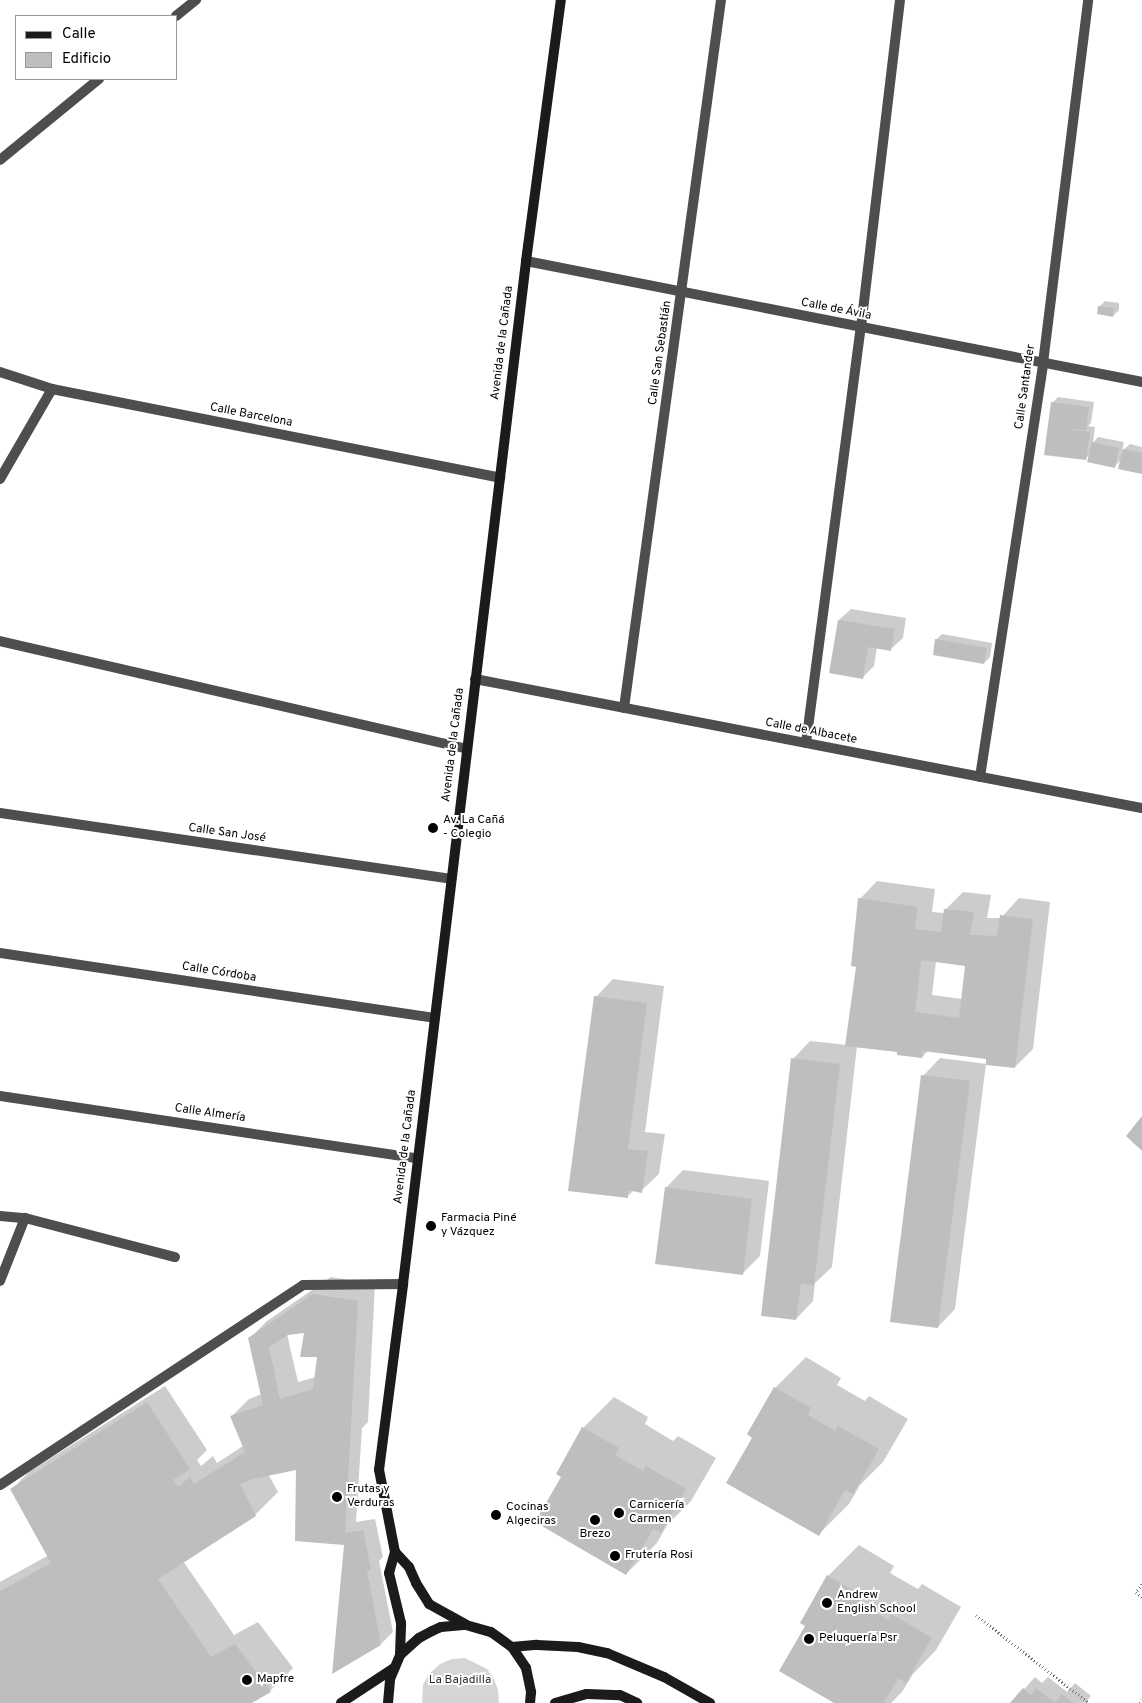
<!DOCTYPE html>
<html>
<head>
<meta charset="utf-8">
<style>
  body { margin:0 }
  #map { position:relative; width:1142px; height:1703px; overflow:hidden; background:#fff; font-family:Overpass,sans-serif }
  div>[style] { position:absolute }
  .green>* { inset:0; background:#d5d5d5 }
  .shadow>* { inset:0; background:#0003 }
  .building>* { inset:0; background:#bebebe }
  .path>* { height:3px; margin-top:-1.5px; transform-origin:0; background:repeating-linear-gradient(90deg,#707070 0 1px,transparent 0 3.5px) }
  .street>* { height:10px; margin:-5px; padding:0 5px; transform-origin:5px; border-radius:5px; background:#4e4e4e }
  .secondary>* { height:10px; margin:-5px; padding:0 5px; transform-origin:5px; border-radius:5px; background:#1b1b1b }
  .dots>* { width:14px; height:14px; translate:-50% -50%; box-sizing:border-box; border:2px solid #fff; border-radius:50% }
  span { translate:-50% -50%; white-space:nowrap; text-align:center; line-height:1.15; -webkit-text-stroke:4px #fff; paint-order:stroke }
  .street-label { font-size:12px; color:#000 }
  .poi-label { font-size:12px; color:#000 }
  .left { translate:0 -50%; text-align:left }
  .park-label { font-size:12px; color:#2c2c2c }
  .legend { position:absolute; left:15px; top:15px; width:162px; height:65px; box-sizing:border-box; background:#fff; border:1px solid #999; margin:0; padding:6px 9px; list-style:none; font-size:15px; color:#000 }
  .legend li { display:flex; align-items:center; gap:10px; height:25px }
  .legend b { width:25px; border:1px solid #999 }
</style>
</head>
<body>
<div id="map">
  <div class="green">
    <div style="clip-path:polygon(465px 1658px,487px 1669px,494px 1679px,498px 1690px,499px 1703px,422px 1703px,423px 1684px,430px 1673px,440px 1664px,452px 1659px)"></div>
  </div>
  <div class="shadow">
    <div style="clip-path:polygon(1105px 301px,1119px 303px,1119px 310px,1113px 316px,1099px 307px)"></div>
    <div style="clip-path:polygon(1058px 397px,1094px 402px,1091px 423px,1088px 426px,1095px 427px,1093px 443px,1098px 437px,1124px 442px,1122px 451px,1130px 444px,1142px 447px,1142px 472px,1122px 459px,1114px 467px,1090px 454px,1085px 459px,1045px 454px,1052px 403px)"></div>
    <div style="clip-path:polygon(851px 609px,906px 618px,903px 638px,891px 649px,877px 647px,874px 666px,863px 677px,839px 620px)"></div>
    <div style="clip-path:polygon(942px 634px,992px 643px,990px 657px,984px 663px,936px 640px)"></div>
    <div style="clip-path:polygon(evenodd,877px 881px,935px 889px,932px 912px,945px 913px,945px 910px,963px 892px,991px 895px,987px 918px,1001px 918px,1019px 898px,1050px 902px,1033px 1049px,1015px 1067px,986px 1064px,955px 1309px,938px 1327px,923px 1076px,940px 1058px,987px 1064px,988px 1058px,928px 1051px,922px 1057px,898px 1050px,857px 1046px,832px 1267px,815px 1283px,813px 1301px,796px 1319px,793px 1059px,810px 1041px,847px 1045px,857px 966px,860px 899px,877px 881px,936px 961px,967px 964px,962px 999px,932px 995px,936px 961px)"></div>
    <div style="clip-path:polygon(613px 979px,664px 986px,645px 1132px,665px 1134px,659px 1174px,641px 1191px,634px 1190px,627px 1197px,596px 997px)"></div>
    <div style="clip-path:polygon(683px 1170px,769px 1181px,760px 1256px,742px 1274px,666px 1188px)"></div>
    <div style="clip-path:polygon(evenodd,331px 1277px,375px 1284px,368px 1422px,362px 1428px,356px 1522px,375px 1519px,383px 1557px,379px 1561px,393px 1632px,381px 1644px,345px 1544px,297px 1468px,268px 1474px,278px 1492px,255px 1515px,183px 1561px,234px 1635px,258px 1622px,293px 1668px,270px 1691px,250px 1703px,0 1703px,0 1582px,49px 1555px,11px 1490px,29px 1472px,165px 1386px,207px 1450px,197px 1460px,201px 1466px,213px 1456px,217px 1463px,243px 1446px,232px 1416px,249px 1399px,262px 1394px,249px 1339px,267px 1321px,331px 1277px,306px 1332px,319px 1356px,316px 1377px,298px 1382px,287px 1334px,306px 1332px)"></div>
    <div style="clip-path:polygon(806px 1357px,841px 1378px,837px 1385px,865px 1401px,869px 1396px,908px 1419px,883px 1462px,860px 1485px,849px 1504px,818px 1535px,754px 1437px,775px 1388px)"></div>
    <div style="clip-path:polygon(614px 1397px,648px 1417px,645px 1424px,673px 1441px,678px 1436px,716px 1458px,691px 1501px,667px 1525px,657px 1543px,626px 1574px,562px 1477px,557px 1474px,583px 1428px)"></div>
    <div style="clip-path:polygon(859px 1545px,894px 1566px,890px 1573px,918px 1589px,922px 1584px,961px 1607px,936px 1650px,913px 1674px,902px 1692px,891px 1703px,837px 1703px,807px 1626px,828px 1576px)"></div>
    <div style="clip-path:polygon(1035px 1677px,1042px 1683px,1048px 1677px,1067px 1692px,1075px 1683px,1091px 1696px,1085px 1703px,1012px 1703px)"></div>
  </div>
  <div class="building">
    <div style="clip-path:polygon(1098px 306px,1114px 308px,1113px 317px,1097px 314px)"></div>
    <div style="clip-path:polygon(1051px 402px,1089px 407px,1086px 430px,1060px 428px,1090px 432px,1086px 460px,1044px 455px)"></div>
    <div style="clip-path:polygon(1092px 442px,1119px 448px,1115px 468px,1087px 462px)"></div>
    <div style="clip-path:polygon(1123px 449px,1142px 453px,1142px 474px,1118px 469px)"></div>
    <div style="clip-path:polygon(838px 620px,895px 629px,891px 651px,868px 647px,863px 679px,829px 673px)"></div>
    <div style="clip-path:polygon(935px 639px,987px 648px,984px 664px,933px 655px)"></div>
    <div style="clip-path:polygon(evenodd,858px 898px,918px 907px,915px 929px,941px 932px,944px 909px,974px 912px,970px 935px,997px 936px,1000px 915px,1033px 919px,1015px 1068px,986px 1065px,986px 1059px,923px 1051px,922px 1058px,897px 1055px,897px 1052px,845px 1046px,856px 967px,851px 966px,858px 898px,921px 960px,965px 966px,959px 1018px,915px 1012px,921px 960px)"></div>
    <div style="clip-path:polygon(594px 996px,647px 1003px,628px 1149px,648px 1151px,642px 1193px,628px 1190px,628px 1198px,568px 1191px)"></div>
    <div style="clip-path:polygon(791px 1058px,840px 1064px,814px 1285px,801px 1284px,796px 1320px,761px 1316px)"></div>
    <div style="clip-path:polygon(921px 1075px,970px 1081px,938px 1328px,890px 1322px)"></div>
    <div style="clip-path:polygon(1142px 1116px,1142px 1151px,1126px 1136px)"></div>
    <div style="clip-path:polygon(665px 1187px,752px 1199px,743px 1275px,655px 1264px)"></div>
    <div style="clip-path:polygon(evenodd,313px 1294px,358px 1301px,345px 1533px,363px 1530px,371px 1570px,367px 1571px,381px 1645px,332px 1674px,344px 1545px,295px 1541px,296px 1470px,253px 1479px,240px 1484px,256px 1516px,158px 1579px,211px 1657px,235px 1644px,271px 1692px,252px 1703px,0 1703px,0 1591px,51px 1563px,10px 1489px,147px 1402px,190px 1469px,173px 1480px,178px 1487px,190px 1477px,194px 1484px,245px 1452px,230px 1416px,263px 1405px,248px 1338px,313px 1294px,304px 1333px,300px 1357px,317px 1357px,313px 1389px,280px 1399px,269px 1347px,288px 1335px,304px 1333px)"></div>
    <div style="clip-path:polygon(774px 1387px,811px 1408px,808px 1415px,835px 1431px,838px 1426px,879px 1449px,853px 1494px,845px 1490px,819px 1536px,726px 1483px,752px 1438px,747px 1434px)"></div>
    <div style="clip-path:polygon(582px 1427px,619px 1448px,615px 1455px,643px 1471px,646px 1466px,686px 1489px,661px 1533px,653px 1529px,626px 1575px,535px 1522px,561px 1477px,556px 1474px)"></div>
    <div style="clip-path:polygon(827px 1575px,864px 1597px,861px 1604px,888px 1620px,891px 1614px,932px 1638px,906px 1683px,898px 1678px,884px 1703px,834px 1703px,779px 1671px,805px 1626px,800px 1623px)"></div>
    <div style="clip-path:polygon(1023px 1688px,1031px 1695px,1036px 1688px,1055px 1703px,1010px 1703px)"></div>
    <div style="clip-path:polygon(1062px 1694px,1073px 1703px,1055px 1703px)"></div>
  </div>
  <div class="path">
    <div style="left:1142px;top:1584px;width:10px;rotate:127deg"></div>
    <div style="left:1136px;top:1592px;width:8px;rotate:40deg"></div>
    <div style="left:976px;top:1615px;width:143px;rotate:37.9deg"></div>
    <div style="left:1140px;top:1703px;width:4px;rotate:-56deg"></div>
  </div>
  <div class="street">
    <div style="left:176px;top:16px;width:26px;rotate:-39deg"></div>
    <div style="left:0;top:160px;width:128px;rotate:-39.3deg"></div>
    <div style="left:526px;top:261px;width:628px;rotate:11.11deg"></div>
    <div style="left:0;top:372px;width:55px;rotate:18.1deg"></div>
    <div style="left:52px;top:389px;width:457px;rotate:11.2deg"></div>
    <div style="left:0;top:479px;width:104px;rotate:-60deg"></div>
    <div style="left:0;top:641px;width:479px;rotate:13deg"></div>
    <div style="left:475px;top:679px;width:679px;rotate:10.95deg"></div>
    <div style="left:624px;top:708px;width:715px;rotate:-82.2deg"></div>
    <div style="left:806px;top:743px;width:420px;rotate:-82.5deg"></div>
    <div style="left:861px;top:327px;width:329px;rotate:-83.2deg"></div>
    <div style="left:980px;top:777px;width:419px;rotate:-81.3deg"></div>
    <div style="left:1043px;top:363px;width:366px;rotate:-82.9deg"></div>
    <div style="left:0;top:813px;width:456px;rotate:8.3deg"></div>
    <div style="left:0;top:953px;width:439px;rotate:8.5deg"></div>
    <div style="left:0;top:1096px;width:422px;rotate:8.5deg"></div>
    <div style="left:0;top:1216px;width:25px;rotate:5deg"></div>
    <div style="left:25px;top:1218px;width:155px;rotate:14.6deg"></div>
    <div style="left:0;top:1281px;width:68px;rotate:-68.4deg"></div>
    <div style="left:0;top:1485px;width:363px;rotate:-33.4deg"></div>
    <div style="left:303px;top:1285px;width:100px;rotate:-0.6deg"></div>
  </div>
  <div class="secondary">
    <div style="left:395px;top:1552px;width:21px;rotate:47deg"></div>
    <div style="left:409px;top:1567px;width:17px;rotate:66deg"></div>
    <div style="left:416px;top:1583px;width:25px;rotate:58deg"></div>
    <div style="left:429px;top:1604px;width:41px;rotate:29.1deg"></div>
    <div style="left:512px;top:1647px;width:25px;rotate:-5deg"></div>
    <div style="left:537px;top:1645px;width:41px;rotate:2.8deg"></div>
    <div style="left:578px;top:1647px;width:30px;rotate:12deg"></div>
    <div style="left:607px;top:1653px;width:62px;rotate:22.8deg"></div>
    <div style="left:664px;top:1677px;width:53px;rotate:29.5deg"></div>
    <div style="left:400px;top:1655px;width:32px;rotate:-88deg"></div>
    <div style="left:401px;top:1623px;width:51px;rotate:-103.5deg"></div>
    <div style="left:389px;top:1573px;width:22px;rotate:-74deg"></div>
    <div style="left:395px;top:1552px;width:84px;rotate:-101deg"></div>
    <div style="left:379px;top:1470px;width:188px;rotate:-82.6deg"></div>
    <div style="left:403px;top:1284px;width:1030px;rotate:-83.14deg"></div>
    <div style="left:526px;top:261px;width:263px;rotate:-82.4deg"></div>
    <div style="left:341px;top:1703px;width:64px;rotate:-33.4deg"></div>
    <div style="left:388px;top:1703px;width:24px;rotate:-85deg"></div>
    <div style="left:390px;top:1679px;width:26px;rotate:-67deg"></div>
    <div style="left:400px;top:1655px;width:25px;rotate:-42deg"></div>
    <div style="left:419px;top:1638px;width:15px;rotate:-28deg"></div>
    <div style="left:432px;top:1631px;width:10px;rotate:-24deg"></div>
    <div style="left:441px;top:1627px;width:25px;rotate:-5deg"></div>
    <div style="left:466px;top:1625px;width:26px;rotate:16deg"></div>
    <div style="left:491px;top:1632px;width:26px;rotate:36deg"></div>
    <div style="left:512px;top:1647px;width:25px;rotate:56deg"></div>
    <div style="left:526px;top:1668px;width:25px;rotate:78deg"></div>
    <div style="left:531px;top:1692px;width:11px;rotate:95deg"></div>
    <div style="left:555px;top:1703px;width:33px;rotate:-16deg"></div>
    <div style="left:587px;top:1694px;width:33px;rotate:2deg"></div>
    <div style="left:620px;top:1695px;width:19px;rotate:25deg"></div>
  </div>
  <div class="dots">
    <div style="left:433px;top:828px;background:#000"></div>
    <div style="left:431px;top:1226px;background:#000"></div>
    <div style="left:337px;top:1497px;background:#000"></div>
    <div style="left:619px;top:1513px;background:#000"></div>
    <div style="left:496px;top:1515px;background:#000"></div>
    <div style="left:595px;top:1520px;background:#000"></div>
    <div style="left:615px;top:1556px;background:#000"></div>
    <div style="left:827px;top:1603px;background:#000"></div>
    <div style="left:809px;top:1639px;background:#000"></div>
    <div style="left:247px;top:1680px;background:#000"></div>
  </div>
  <div class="street-label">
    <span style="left:836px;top:310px;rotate:11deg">Calle de Ávila</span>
    <span style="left:503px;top:343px;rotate:-83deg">Avenida de la Cañada</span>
    <span style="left:661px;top:353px;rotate:-82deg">Calle San Sebastián</span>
    <span style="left:1026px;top:387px;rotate:-82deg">Calle Santander</span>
    <span style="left:251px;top:416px;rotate:11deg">Calle Barcelona</span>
    <span style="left:811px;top:732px;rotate:11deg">Calle de Albacete</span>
    <span style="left:454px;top:745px;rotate:-83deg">Avenida de la Cañada</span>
    <span style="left:227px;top:834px;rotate:8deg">Calle San José</span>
    <span style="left:219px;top:973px;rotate:9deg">Calle Córdoba</span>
    <span style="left:210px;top:1114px;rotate:8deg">Calle Almería</span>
    <span style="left:406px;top:1147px;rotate:-83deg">Avenida de la Cañada</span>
  </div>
  <div class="poi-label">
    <span class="left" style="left:443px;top:828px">Av. La Cañá<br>- Colegio</span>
    <span class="left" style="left:441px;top:1226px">Farmacia Piné<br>y Vázquez</span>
    <span class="left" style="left:347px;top:1497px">Frutas y<br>Verduras</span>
    <span class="left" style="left:629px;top:1513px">Carnicería<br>Carmen</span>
    <span class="left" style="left:506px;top:1515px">Cocinas<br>Algeciras</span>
    <span style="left:595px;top:1535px">Brezo</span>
    <span class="left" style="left:625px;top:1556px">Frutería Rosi</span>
    <span class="left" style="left:837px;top:1603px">Andrew<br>English School</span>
    <span class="left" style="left:819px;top:1639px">Peluquería Psr</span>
    <span class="left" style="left:257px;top:1680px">Mapfre</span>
  </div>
  <div class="park-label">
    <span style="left:460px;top:1681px">La Bajadilla</span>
  </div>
  <ul class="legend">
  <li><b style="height:6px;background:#1b1b1b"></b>Calle</li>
  <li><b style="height:14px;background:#bebebe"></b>Edificio</li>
  </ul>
</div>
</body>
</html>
